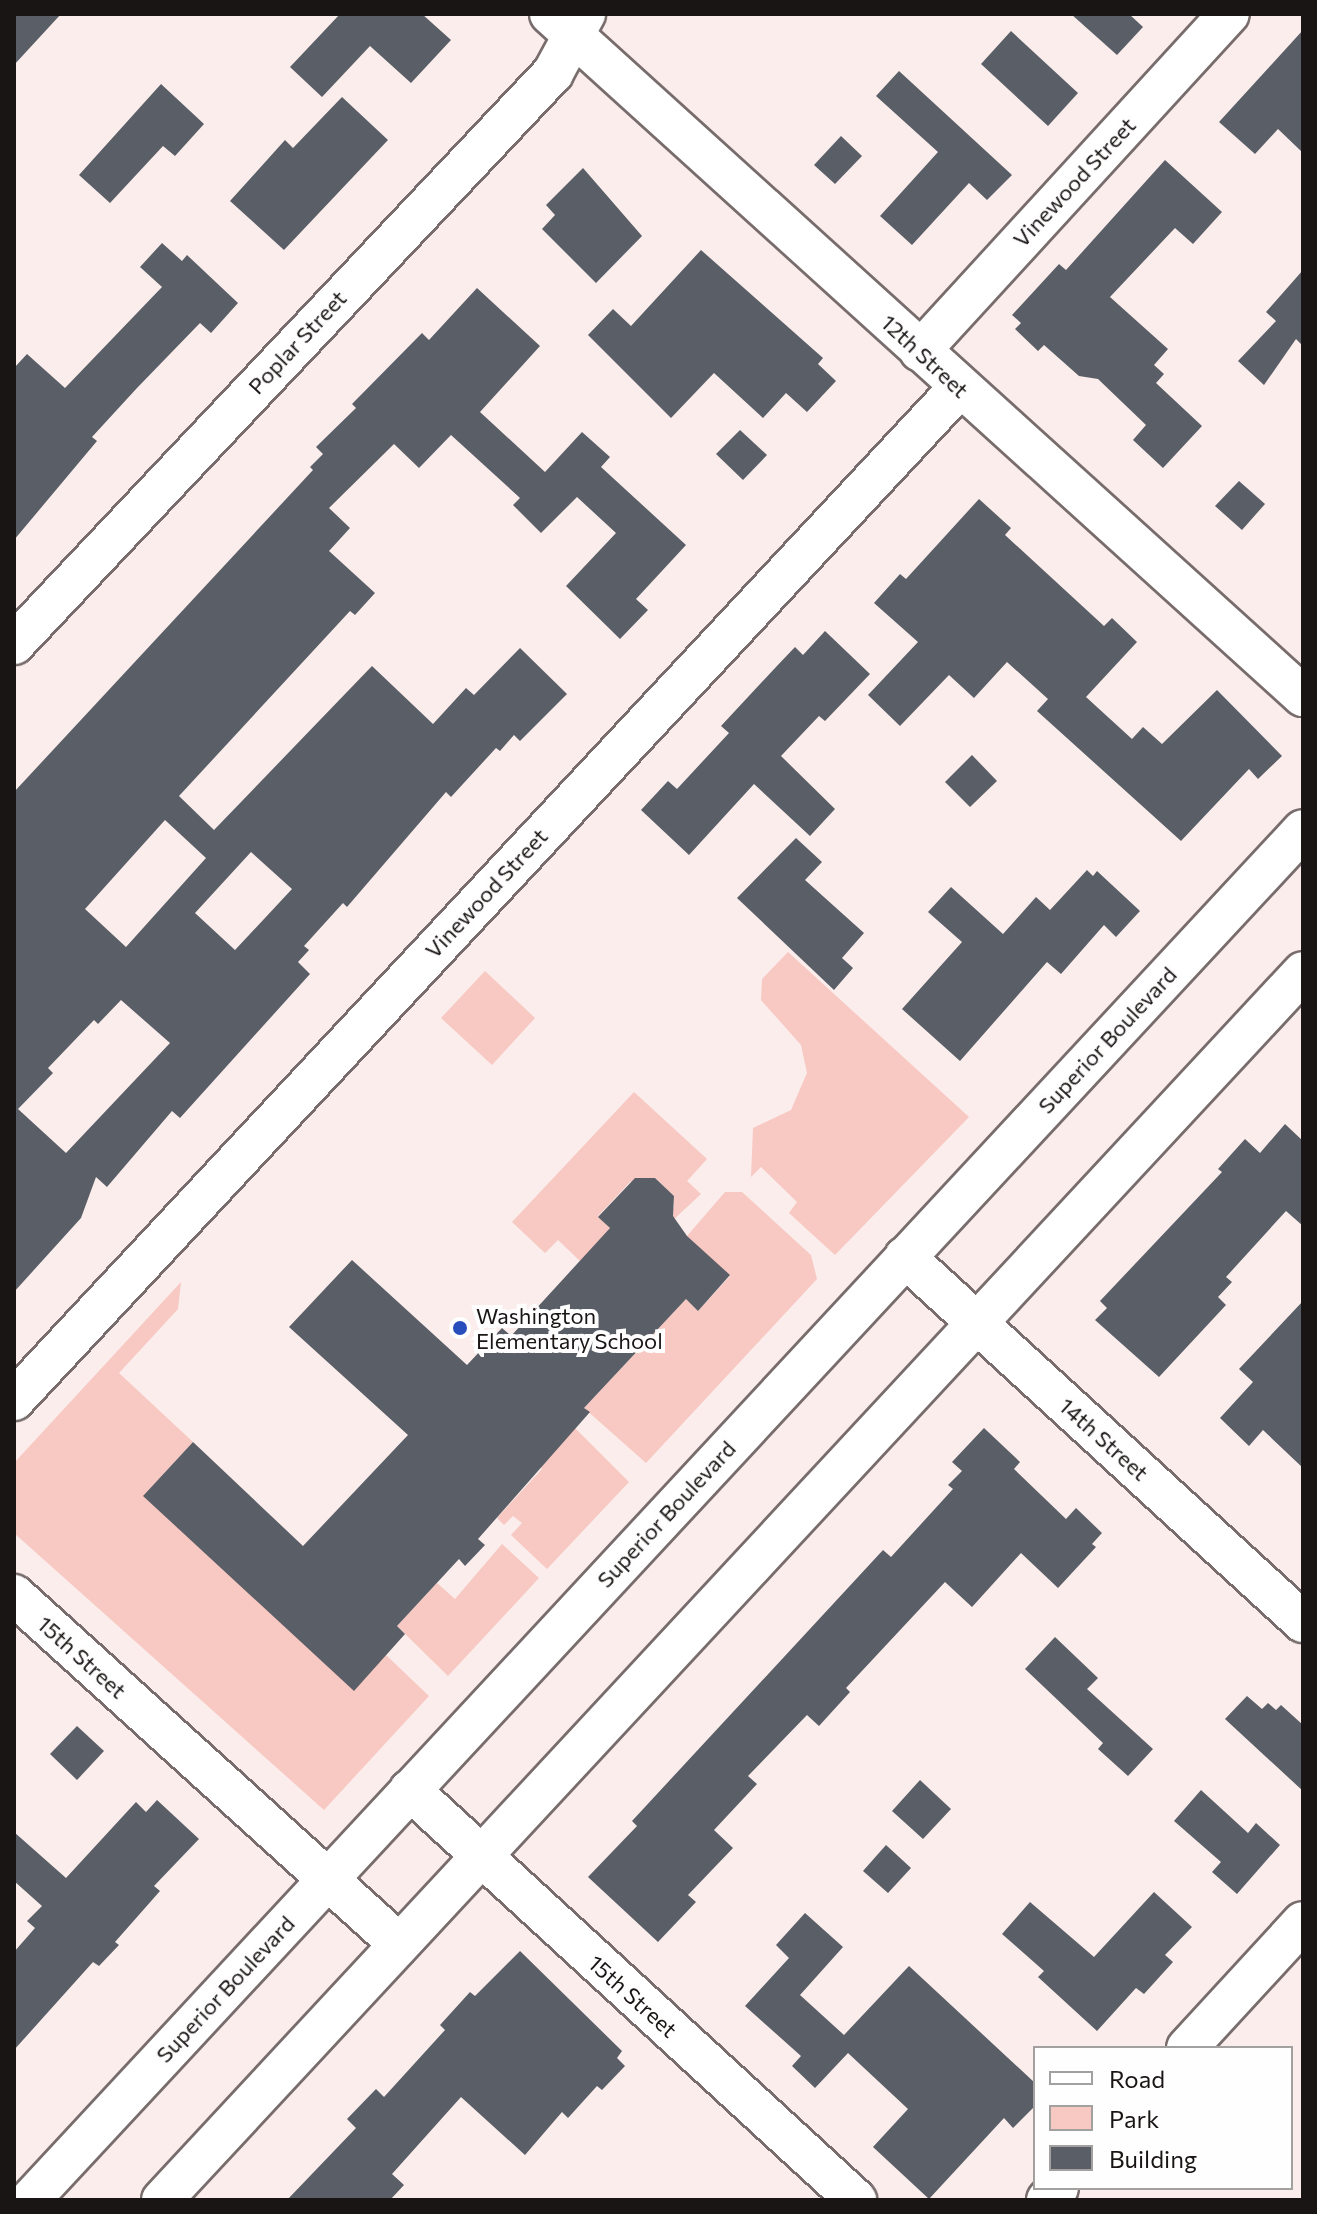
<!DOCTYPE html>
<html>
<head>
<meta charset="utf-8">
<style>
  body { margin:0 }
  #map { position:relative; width:1317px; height:2214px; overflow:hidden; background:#faedec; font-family:Commissioner,sans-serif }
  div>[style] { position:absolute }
  .green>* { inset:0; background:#f8c8c2 }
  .building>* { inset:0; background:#5a5e66 }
  .roads { filter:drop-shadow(2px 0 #786d6c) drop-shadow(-2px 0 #786d6c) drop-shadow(0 2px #786d6c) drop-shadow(0 -2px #786d6c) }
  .minor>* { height:40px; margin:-20px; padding:0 20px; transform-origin:20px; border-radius:20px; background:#fff }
  .dots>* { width:22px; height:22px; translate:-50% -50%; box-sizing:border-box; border:4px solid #fefefe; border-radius:50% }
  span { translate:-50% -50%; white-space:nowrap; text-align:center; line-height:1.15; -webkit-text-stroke:8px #fefefe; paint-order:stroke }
  .street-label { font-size:22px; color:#191514 }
  .poi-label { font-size:22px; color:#191514 }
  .left { translate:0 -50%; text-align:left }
  .frame { position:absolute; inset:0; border:16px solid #191514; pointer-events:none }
  .legend { position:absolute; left:1033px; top:2046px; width:260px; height:144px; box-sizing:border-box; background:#fefefe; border:2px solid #a2a1a0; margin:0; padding:10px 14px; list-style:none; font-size:24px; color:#191514 }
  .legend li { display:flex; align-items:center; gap:16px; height:40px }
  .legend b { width:40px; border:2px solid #a2a1a0 }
</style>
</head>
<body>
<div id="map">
  <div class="green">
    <div style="clip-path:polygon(788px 952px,969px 1117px,835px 1255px,789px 1213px,797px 1202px,761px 1167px,751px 1177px,753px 1128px,791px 1110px,807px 1073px,801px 1045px,761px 1000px,762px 979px)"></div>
    <div style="clip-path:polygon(485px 971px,535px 1018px,492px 1065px,441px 1018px)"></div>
    <div style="clip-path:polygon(634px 1092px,707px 1159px,687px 1181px,701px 1194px,672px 1221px,665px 1215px,674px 1207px,674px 1196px,655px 1178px,630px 1182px,598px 1216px,610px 1228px,580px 1261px,558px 1240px,545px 1253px,512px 1222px)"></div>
    <div style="clip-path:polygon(725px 1192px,742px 1192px,811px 1255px,817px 1279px,646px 1463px,584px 1408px,686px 1299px,698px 1311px,730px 1276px,687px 1236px)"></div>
    <div style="clip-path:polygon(181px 1282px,178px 1309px,119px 1373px,193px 1442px,144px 1495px,354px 1690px,386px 1655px,429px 1696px,324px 1810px,14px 1533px,14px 1463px)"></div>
    <div style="clip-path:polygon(570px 1423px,629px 1482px,547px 1569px,511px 1535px,522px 1523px,513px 1516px,504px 1525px,497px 1518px,542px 1469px,534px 1461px)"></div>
    <div style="clip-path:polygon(502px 1544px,539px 1578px,448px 1676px,397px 1626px,437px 1583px,455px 1599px)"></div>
  </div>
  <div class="building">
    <div style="clip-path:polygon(14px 14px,61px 14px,14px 65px)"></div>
    <div style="clip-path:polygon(340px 14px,422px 14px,451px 40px,411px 83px,370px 46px,322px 97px,290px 67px)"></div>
    <div style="clip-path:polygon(1071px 14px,1129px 14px,1143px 27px,1117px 55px)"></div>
    <div style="clip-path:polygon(1303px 30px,1302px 152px,1278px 129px,1255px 154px,1219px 122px)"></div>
    <div style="clip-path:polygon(1011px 31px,1078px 93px,1048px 126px,981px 64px)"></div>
    <div style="clip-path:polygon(899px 71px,1012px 175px,987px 200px,969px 183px,912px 245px,880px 216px,938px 152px,876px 96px)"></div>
    <div style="clip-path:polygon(161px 84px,204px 124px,175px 156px,163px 146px,110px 203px,79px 175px)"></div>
    <div style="clip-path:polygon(342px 97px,388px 140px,284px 250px,230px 201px,285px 140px,293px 148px)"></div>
    <div style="clip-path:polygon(841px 136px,862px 156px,835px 184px,814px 165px)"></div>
    <div style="clip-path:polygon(1165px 160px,1222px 212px,1193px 244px,1175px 228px,1110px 297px,1168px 349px,1154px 365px,1164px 374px,1156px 383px,1202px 426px,1163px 468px,1133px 440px,1146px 425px,1098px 379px,1079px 376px,1044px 345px,1038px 351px,1015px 329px,1021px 323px,1012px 315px,1059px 264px,1066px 270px)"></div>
    <div style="clip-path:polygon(583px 168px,642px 236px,596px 283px,542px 229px,555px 215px,546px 205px)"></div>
    <div style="clip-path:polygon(162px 243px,182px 261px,187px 255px,238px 303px,211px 333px,200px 323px,137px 388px,92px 437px,97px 441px,14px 540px,14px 368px,27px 354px,65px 388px,162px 287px,140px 267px)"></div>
    <div style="clip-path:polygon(701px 250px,823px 358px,818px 364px,836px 381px,807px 412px,786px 393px,763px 418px,714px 373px,671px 418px,588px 335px,613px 309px,631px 326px)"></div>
    <div style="clip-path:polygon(1303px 270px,1303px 346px,1296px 339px,1264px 385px,1238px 361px,1276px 321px,1266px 312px)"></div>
    <div style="clip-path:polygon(evenodd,477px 288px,540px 346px,480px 412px,545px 472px,582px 432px,610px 457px,601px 467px,686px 545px,636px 599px,648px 610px,620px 639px,566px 586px,616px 533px,577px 497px,541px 533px,513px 505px,520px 498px,451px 435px,419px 468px,394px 444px,329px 508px,350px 528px,329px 551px,375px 593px,355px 615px,350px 611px,179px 796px,214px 830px,372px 666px,433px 724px,466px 688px,474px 695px,520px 648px,567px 694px,520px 741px,514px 735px,500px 751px,496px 748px,451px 797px,446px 792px,347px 907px,343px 903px,304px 946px,309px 950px,298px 962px,310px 974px,180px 1118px,172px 1111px,107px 1187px,96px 1177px,81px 1218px,14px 1292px,14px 792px,313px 470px,310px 467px,323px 454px,316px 447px,356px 408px,352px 404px,422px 333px,429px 340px,477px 288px,165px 820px,206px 858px,126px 947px,85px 909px,165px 820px,477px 288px,251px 852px,292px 889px,235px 950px,195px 913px,251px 852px,477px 288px,121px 1000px,170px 1043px,66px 1153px,18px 1109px,53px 1073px,48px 1068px,94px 1020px,98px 1024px,121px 1000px)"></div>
    <div style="clip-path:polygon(740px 430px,767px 455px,743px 480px,716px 454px)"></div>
    <div style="clip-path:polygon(1239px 481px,1265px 504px,1242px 530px,1215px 506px)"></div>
    <div style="clip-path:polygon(979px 499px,1011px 528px,1005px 535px,1104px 626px,1112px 618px,1137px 642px,1086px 697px,1132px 739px,1143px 727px,1162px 744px,1217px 690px,1282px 756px,1258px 779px,1249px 769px,1181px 841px,1037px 711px,1048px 699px,1007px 662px,974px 698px,949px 675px,900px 726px,868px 695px,918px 642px,874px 603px,900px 574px,906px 579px)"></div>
    <div style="clip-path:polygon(825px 631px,870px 674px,825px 721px,819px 716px,781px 756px,835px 809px,810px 836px,754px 784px,689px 855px,641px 810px,668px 781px,677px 789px,729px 733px,721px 726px,776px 667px,795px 647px,803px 655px)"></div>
    <div style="clip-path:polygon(972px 755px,997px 781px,970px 807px,945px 782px)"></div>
    <div style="clip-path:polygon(796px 838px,822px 862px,805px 880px,864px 933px,842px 958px,853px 968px,834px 990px,737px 898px)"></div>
    <div style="clip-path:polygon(1087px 870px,1093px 876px,1097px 871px,1140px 911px,1116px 937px,1104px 925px,1061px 974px,1047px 962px,960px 1061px,902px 1009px,962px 942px,928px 912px,951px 887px,1003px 934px,1036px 897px,1050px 910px)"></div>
    <div style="clip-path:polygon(1285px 1124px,1303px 1141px,1303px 1226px,1286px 1211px,1226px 1277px,1232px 1282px,1218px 1297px,1226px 1305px,1159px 1377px,1095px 1320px,1107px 1308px,1100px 1301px,1222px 1172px,1218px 1169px,1245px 1139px,1260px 1153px)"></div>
    <div style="clip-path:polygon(635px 1178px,655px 1178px,674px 1196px,673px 1216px,687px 1236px,730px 1275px,698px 1311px,686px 1299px,584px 1408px,590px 1412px,478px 1539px,485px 1545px,465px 1566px,459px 1559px,397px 1626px,405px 1634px,354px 1691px,143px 1496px,193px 1442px,303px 1546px,408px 1435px,289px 1327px,352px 1260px,467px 1365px,502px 1328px,511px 1336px,610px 1228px,598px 1217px)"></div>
    <div style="clip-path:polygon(1303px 1301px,1303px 1468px,1263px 1430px,1249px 1446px,1220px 1418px,1253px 1382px,1239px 1369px)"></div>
    <div style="clip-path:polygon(984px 1428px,1020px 1462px,1014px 1469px,1066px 1519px,1076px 1508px,1102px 1533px,1092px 1544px,1096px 1547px,1058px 1588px,1021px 1553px,972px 1607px,945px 1582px,846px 1688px,850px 1692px,819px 1726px,807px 1715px,748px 1776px,757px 1784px,714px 1830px,733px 1848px,688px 1895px,696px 1902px,658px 1942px,588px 1877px,637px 1826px,632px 1821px,883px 1550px,891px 1557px,953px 1489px,948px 1485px,962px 1471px,952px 1462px)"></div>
    <div style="clip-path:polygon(1055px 1637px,1098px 1678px,1087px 1689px,1153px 1749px,1128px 1776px,1098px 1749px,1103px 1743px,1025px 1669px)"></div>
    <div style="clip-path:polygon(1247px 1696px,1262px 1709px,1268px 1703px,1276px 1710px,1281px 1705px,1303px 1725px,1303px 1791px,1225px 1719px)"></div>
    <div style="clip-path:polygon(77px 1726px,104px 1751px,77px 1780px,50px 1754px)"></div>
    <div style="clip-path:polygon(920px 1780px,951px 1809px,923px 1839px,892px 1811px)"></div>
    <div style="clip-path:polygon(1201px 1790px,1248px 1833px,1256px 1823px,1280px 1845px,1237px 1894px,1212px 1872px,1221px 1862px,1174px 1821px)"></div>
    <div style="clip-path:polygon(157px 1800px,199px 1839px,154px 1886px,160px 1891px,115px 1942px,119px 1945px,99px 1966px,93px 1962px,14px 2050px,14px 1952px,35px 1928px,27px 1921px,42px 1906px,14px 1881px,14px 1832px,66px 1878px,136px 1802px,146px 1812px)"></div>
    <div style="clip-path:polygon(886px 1845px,911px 1868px,888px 1893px,863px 1871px)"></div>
    <div style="clip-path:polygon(1154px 1892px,1192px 1927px,1165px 1955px,1173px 1962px,1144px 1994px,1136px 1988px,1097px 2031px,1038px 1977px,1044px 1971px,1002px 1934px,1030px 1902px,1094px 1957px)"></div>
    <div style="clip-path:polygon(805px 1913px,843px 1947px,800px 1995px,844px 2035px,909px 1966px,1035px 2083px,1035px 2106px,1013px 2128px,1004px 2118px,929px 2199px,873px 2147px,908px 2109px,848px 2053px,815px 2088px,792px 2066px,801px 2056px,745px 2006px,789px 1958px,776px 1945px)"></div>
    <div style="clip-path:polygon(520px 1951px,622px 2051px,617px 2058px,625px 2066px,602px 2090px,597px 2086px,568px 2118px,562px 2112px,525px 2155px,461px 2097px,392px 2174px,404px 2185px,390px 2200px,287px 2200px,356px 2128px,347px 2119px,376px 2089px,384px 2097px,445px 2030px,440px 2025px,470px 1992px,475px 1996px)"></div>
  </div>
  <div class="roads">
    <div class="minor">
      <div style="left:550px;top:14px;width:1016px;rotate:42.17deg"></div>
      <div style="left:920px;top:351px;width:457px;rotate:-47.5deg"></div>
      <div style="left:14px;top:644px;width:785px;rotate:-46.65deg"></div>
      <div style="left:553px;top:73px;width:67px;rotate:-61.5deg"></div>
      <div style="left:905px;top:1257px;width:540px;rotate:42.52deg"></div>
      <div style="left:14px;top:1400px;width:1385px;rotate:-46.96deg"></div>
      <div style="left:14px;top:1595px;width:520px;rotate:42.19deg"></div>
      <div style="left:410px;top:1790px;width:606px;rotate:42.59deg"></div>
      <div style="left:1187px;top:2048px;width:171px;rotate:-47.4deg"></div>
      <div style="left:30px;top:2200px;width:1870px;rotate:-47.1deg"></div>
      <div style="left:162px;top:2200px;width:1676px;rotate:-47.1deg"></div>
      <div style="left:1047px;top:2200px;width:16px;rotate:-47deg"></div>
    </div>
  </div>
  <div class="dots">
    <div style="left:460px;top:1328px;background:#274ebc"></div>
  </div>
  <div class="street-label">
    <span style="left:1074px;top:182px;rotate:-47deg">Vinewood Street</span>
    <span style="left:297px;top:342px;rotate:-47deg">Poplar Street</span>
    <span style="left:925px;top:356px;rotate:43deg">12th Street</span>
    <span style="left:486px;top:893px;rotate:-47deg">Vinewood Street</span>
    <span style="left:1107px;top:1040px;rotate:-47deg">Superior Boulevard</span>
    <span style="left:1104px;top:1439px;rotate:42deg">14th Street</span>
    <span style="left:666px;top:1514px;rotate:-47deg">Superior Boulevard</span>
    <span style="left:82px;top:1657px;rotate:42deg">15th Street</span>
    <span style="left:225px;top:1989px;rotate:-47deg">Superior Boulevard</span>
    <span style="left:633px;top:1996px;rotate:42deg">15th Street</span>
  </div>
  <div class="poi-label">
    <span class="left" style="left:476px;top:1328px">Washington<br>Elementary School</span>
  </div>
  <div class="frame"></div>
  <ul class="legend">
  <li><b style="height:10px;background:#fff"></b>Road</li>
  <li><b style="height:22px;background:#f8c8c2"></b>Park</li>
  <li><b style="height:22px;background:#5a5e66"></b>Building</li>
  </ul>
</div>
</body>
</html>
